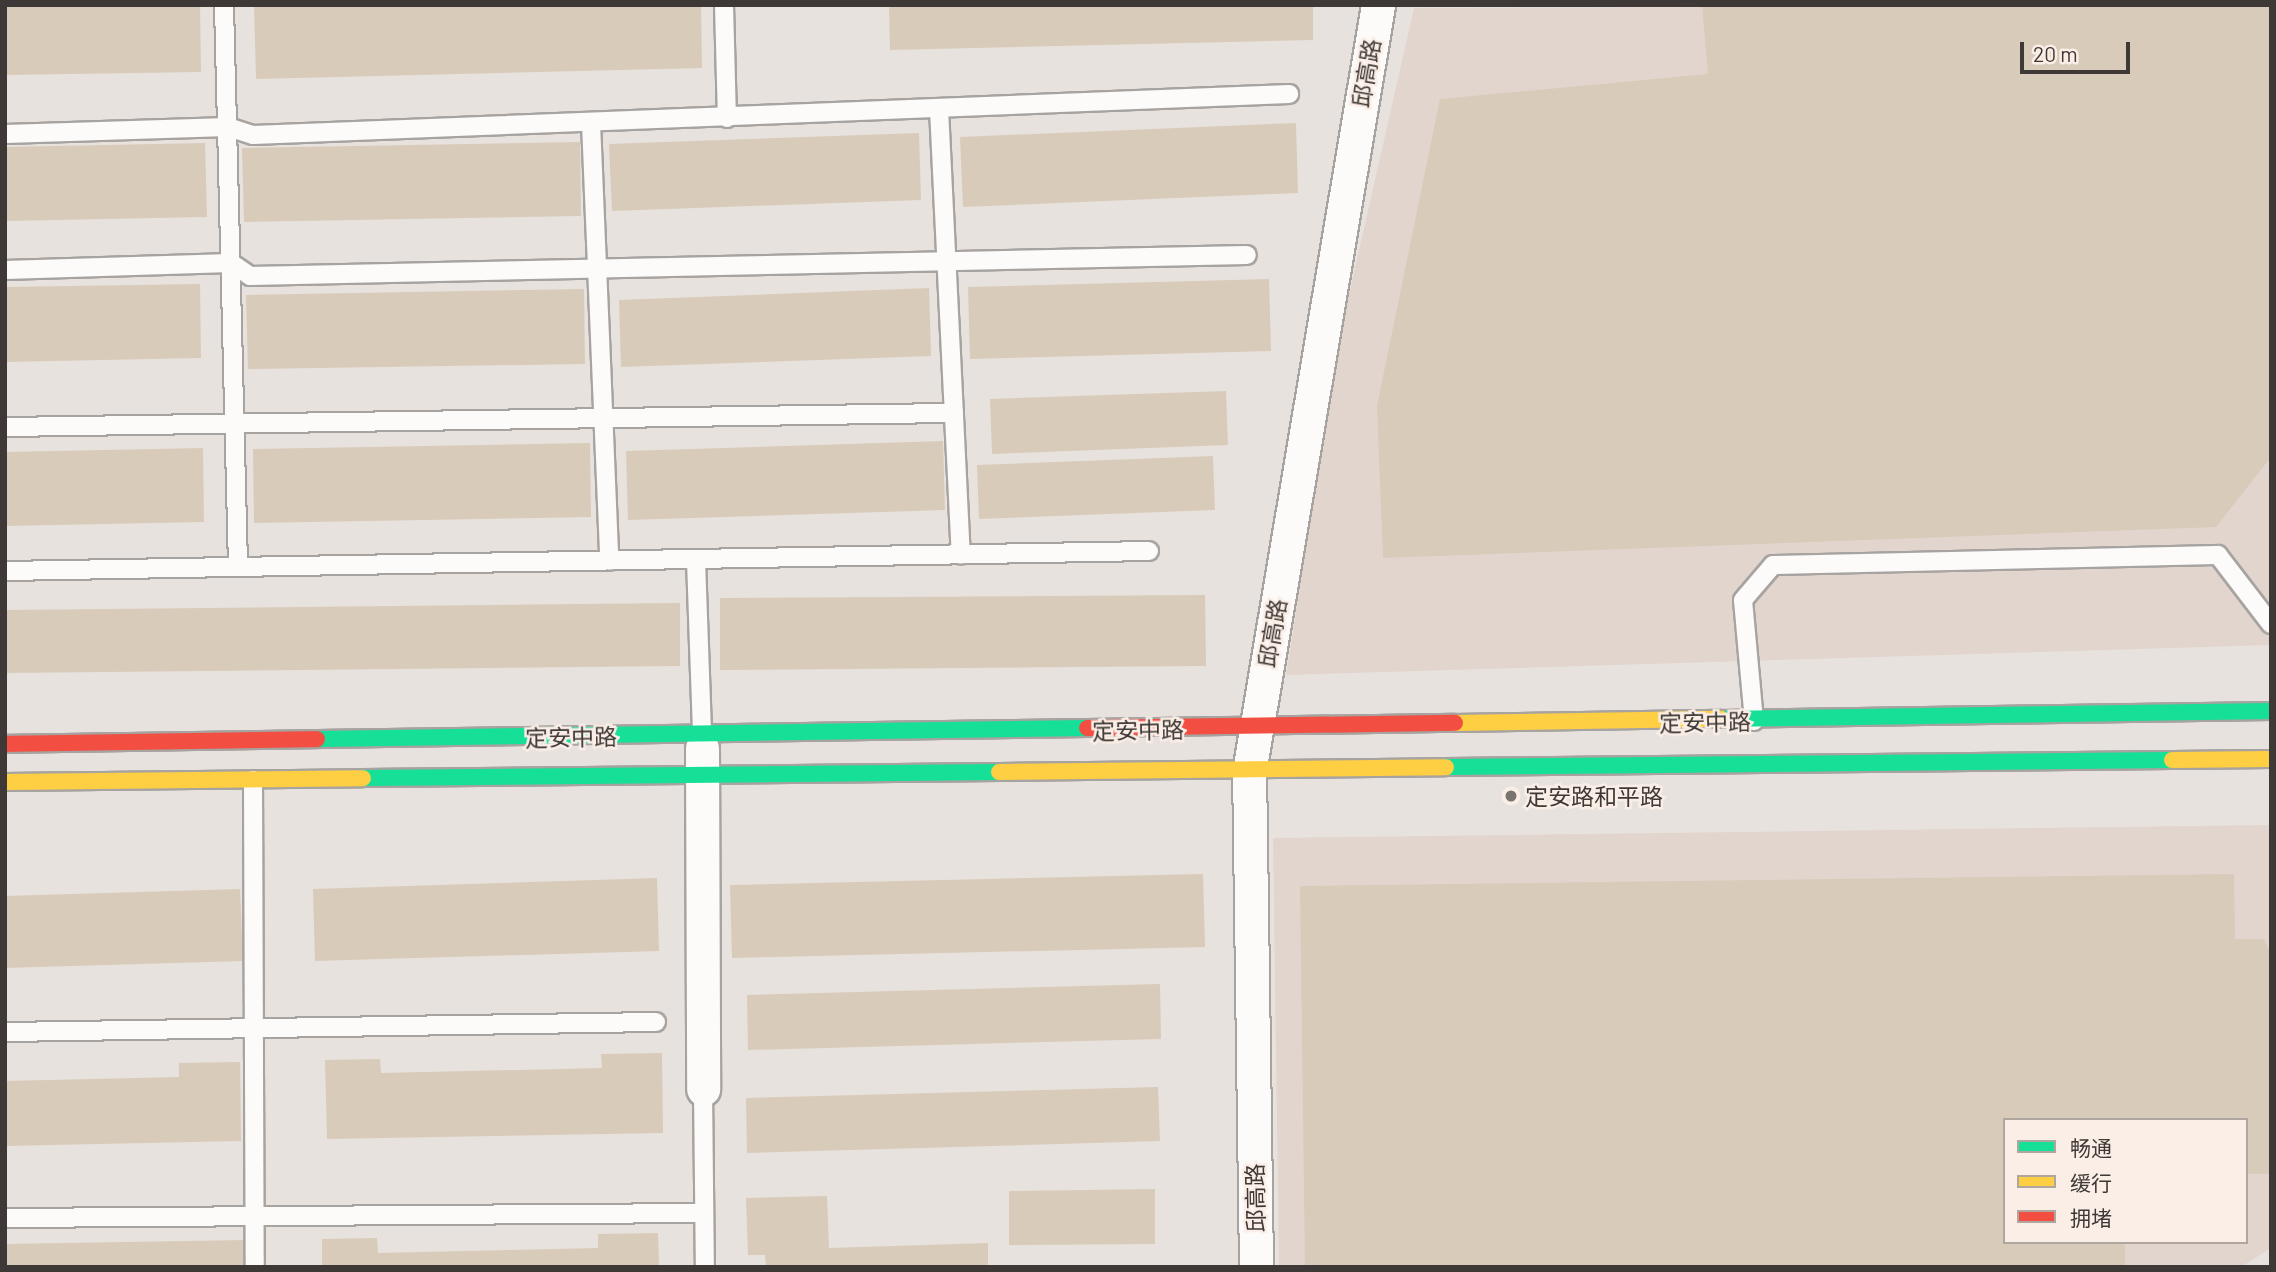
<!DOCTYPE html>
<html>
<head>
<meta charset="utf-8">
<style>
  body { margin:0 }
  #map { position:relative; width:2276px; height:1272px; overflow:hidden; background:#e8e2de; font-family:Barlow,"Noto Sans SC",sans-serif }
  div>[style] { position:absolute }
  .built>* { inset:0; background:#e2d5ce }
  .building>* { inset:0; background:#d9cbb9 }
  .roads { filter:drop-shadow(2px 0 #a7a3a0) drop-shadow(-2px 0 #a7a3a0) drop-shadow(0 2px #a7a3a0) drop-shadow(0 -2px #a7a3a0) }
  .lane>* { height:18px; margin:-9px; padding:0 9px; transform-origin:9px; border-radius:9px; background:#fcfbfa }
  .street>* { height:33px; margin:-16.5px; padding:0 16.5px; transform-origin:16.5px; border-radius:16.5px; background:#fcfbfa }
  .fast>* { height:16px; margin:-8px; padding:0 8px; transform-origin:8px; border-radius:8px; background:#16e098 }
  .slow>* { height:16px; margin:-8px; padding:0 8px; transform-origin:8px; border-radius:8px; background:#ffcf43 }
  .jam>* { height:16px; margin:-8px; padding:0 8px; transform-origin:8px; border-radius:8px; background:#f24e42 }
  .dots>* { width:19px; height:19px; translate:-50% -50%; box-sizing:border-box; border:4px solid #faeee6; border-radius:50% }
  span { translate:-50% -50%; white-space:nowrap; text-align:center; line-height:1.15; -webkit-text-stroke:5px #faeee6; paint-order:stroke }
  .street-label { font-size:23px; color:#3e3936 }
  .poi-label { font-size:23px; color:#3e3936 }
  .left { translate:0 -50%; text-align:left }
  .frame { position:absolute; inset:0; border:7px solid #3e3936; pointer-events:none }
  .legend { position:absolute; left:2003px; top:1118px; width:245px; height:126px; box-sizing:border-box; background:#faeee6; border:2px solid #afa6a0; margin:0; padding:9px 12px; list-style:none; font-size:21px; color:#3e3936 }
  .legend li { display:flex; align-items:center; gap:14px; height:35px }
  .legend b { width:35px; border:2px solid #afa6a0 }
  .scale { position:absolute; left:2020px; top:42px; width:110px; height:32px; box-sizing:border-box; border:4px solid #3e3936; border-top:0; padding-left:9px; font-size:21px; line-height:24px; white-space:nowrap; color:#3e3936; -webkit-text-stroke:5px #faeee6; paint-order:stroke }
</style>
</head>
<body>
<div id="map">
  <div class="built">
    <div style="clip-path:polygon(2271px 5px,2271px 645px,1286px 675px,1340px 334px,1414px 8px)"></div>
    <div style="clip-path:polygon(evenodd,2271px 825px,2271px 1248px,2241px 1267px,1279px 1267px,1273px 838px,2271px 825px,2005px 1120px,2246px 1120px,2246px 1242px,2005px 1242px,2005px 1120px)"></div>
  </div>
  <div class="building">
    <div style="clip-path:polygon(5px 5px,200px 5px,201px 72px,5px 75px)"></div>
    <div style="clip-path:polygon(254px 5px,701px 5px,702px 68px,256px 79px)"></div>
    <div style="clip-path:polygon(889px 5px,1313px 5px,1313px 40px,890px 50px)"></div>
    <div style="clip-path:polygon(1702px 5px,2271px 5px,2271px 457px,2216px 527px,1383px 558px,1377px 406px,1440px 99px,1708px 74px)"></div>
    <div style="clip-path:polygon(1296px 123px,1298px 193px,963px 207px,960px 137px)"></div>
    <div style="clip-path:polygon(919px 133px,921px 200px,612px 211px,609px 144px)"></div>
    <div style="clip-path:polygon(580px 142px,581px 216px,244px 222px,242px 148px)"></div>
    <div style="clip-path:polygon(205px 143px,207px 217px,5px 221px,5px 147px)"></div>
    <div style="clip-path:polygon(1269px 279px,1271px 351px,970px 359px,968px 287px)"></div>
    <div style="clip-path:polygon(200px 284px,201px 358px,5px 362px,5px 287px)"></div>
    <div style="clip-path:polygon(929px 288px,931px 356px,621px 367px,619px 300px)"></div>
    <div style="clip-path:polygon(584px 289px,585px 364px,248px 369px,246px 295px)"></div>
    <div style="clip-path:polygon(1226px 391px,1228px 445px,992px 454px,990px 399px)"></div>
    <div style="clip-path:polygon(943px 441px,945px 510px,628px 520px,626px 451px)"></div>
    <div style="clip-path:polygon(590px 443px,591px 517px,254px 523px,253px 449px)"></div>
    <div style="clip-path:polygon(203px 448px,204px 522px,5px 526px,5px 452px)"></div>
    <div style="clip-path:polygon(1213px 456px,1215px 510px,979px 519px,977px 465px)"></div>
    <div style="clip-path:polygon(1205px 595px,1206px 666px,720px 670px,720px 598px)"></div>
    <div style="clip-path:polygon(680px 603px,680px 666px,5px 673px,5px 610px)"></div>
    <div style="clip-path:polygon(1203px 874px,1205px 947px,732px 958px,730px 885px)"></div>
    <div style="clip-path:polygon(2234px 874px,2235px 939px,2264px 939px,2271px 955px,2271px 1174px,2246px 1174px,2246px 1120px,2005px 1120px,2005px 1242px,2125px 1242px,2125px 1267px,1305px 1267px,1300px 886px)"></div>
    <div style="clip-path:polygon(657px 878px,659px 951px,315px 961px,313px 889px)"></div>
    <div style="clip-path:polygon(240px 889px,243px 961px,5px 968px,5px 896px)"></div>
    <div style="clip-path:polygon(1160px 984px,1161px 1039px,748px 1050px,747px 995px)"></div>
    <div style="clip-path:polygon(662px 1053px,663px 1133px,327px 1139px,325px 1060px,380px 1059px,381px 1073px,602px 1068px,601px 1054px)"></div>
    <div style="clip-path:polygon(240px 1062px,241px 1141px,5px 1146px,5px 1081px,179px 1077px,179px 1063px)"></div>
    <div style="clip-path:polygon(1158px 1087px,1160px 1141px,747px 1153px,746px 1098px)"></div>
    <div style="clip-path:polygon(1155px 1189px,1155px 1244px,1009px 1245px,1009px 1191px)"></div>
    <div style="clip-path:polygon(827px 1196px,829px 1248px,988px 1243px,988px 1267px,766px 1267px,765px 1255px,748px 1255px,746px 1198px)"></div>
    <div style="clip-path:polygon(658px 1233px,659px 1267px,322px 1267px,322px 1239px,377px 1238px,378px 1253px,598px 1248px,598px 1234px)"></div>
    <div style="clip-path:polygon(246px 1240px,246px 1267px,5px 1267px,5px 1244px)"></div>
  </div>
  <div class="roads">
    <div class="lane">
      <div style="left:224px;top:5px;width:562px;rotate:88.57deg"></div>
      <div style="left:724px;top:5px;width:113px;rotate:88.5deg"></div>
      <div style="left:939px;top:109px;width:446px;rotate:87.2deg"></div>
      <div style="left:591px;top:123px;width:438px;rotate:87.6deg"></div>
      <div style="left:5px;top:134px;width:223px;rotate:-1.8deg"></div>
      <div style="left:228px;top:127px;width:26px;rotate:18deg"></div>
      <div style="left:253px;top:135px;width:1037px;rotate:-2.27deg"></div>
      <div style="left:5px;top:270px;width:226px;rotate:-1.8deg"></div>
      <div style="left:231px;top:263px;width:23px;rotate:34deg"></div>
      <div style="left:250px;top:276px;width:997px;rotate:-1.21deg"></div>
      <div style="left:5px;top:427px;width:949px;rotate:-0.85deg"></div>
      <div style="left:696px;top:560px;width:175px;rotate:88deg"></div>
      <div style="left:5px;top:571px;width:1144px;rotate:-1deg"></div>
      <div style="left:1754px;top:721px;width:121px;rotate:-95.2deg"></div>
      <div style="left:1743px;top:600px;width:46px;rotate:-49.4deg"></div>
      <div style="left:1773px;top:565px;width:445px;rotate:-1.3deg"></div>
      <div style="left:2218px;top:555px;width:87px;rotate:52.5deg"></div>
      <div style="left:253px;top:780px;width:487px;rotate:89.8deg"></div>
      <div style="left:5px;top:1032px;width:651px;rotate:-0.88deg"></div>
      <div style="left:703px;top:1089px;width:178px;rotate:89.4deg"></div>
      <div style="left:5px;top:1218px;width:699px;rotate:-0.41deg"></div>
    </div>
    <div class="street">
      <div style="left:702px;top:748px;width:341px;rotate:89.8deg"></div>
      <div style="left:1256px;top:1267px;width:495px;rotate:-90.8deg"></div>
      <div style="left:1249px;top:772px;width:778px;rotate:-80.45deg"></div>
    </div>
    <div class="fast">
      <div style="left:1721px;top:719px;width:550px;rotate:-0.83deg"></div>
      <div style="left:317px;top:739px;width:770px;rotate:-0.82deg"></div>
      <div style="left:1446px;top:767px;width:726px;rotate:-0.55deg"></div>
      <div style="left:363px;top:778px;width:636px;rotate:-0.54deg"></div>
    </div>
    <div class="slow">
      <div style="left:1455px;top:723px;width:266px;rotate:-0.9deg"></div>
      <div style="left:2172px;top:760px;width:99px;rotate:-0.6deg"></div>
      <div style="left:999px;top:772px;width:447px;rotate:-0.6deg"></div>
      <div style="left:5px;top:782px;width:358px;rotate:-0.6deg"></div>
    </div>
    <div class="jam">
      <div style="left:1087px;top:728px;width:368px;rotate:-0.8deg"></div>
      <div style="left:5px;top:744px;width:312px;rotate:-0.9deg"></div>
    </div>
  </div>
  <div class="dots">
    <div style="left:1511px;top:796px;background:#7a7471"></div>
  </div>
  <div class="street-label">
    <span style="left:1366px;top:73px;rotate:-80deg">邱高路</span>
    <span style="left:1272px;top:633px;rotate:-80deg">邱高路</span>
    <span style="left:1705px;top:722px;rotate:-1deg">定安中路</span>
    <span style="left:1138px;top:730px;rotate:-1deg">定安中路</span>
    <span style="left:571px;top:737px;rotate:-1deg">定安中路</span>
    <span style="left:1255px;top:1198px;rotate:-91deg">邱高路</span>
  </div>
  <div class="poi-label">
    <span class="left" style="left:1525px;top:796px">定安路和平路</span>
  </div>
  <div class="frame"></div>
  <ul class="legend">
  <li><b style="height:9px;background:#16e098"></b>畅通</li>
  <li><b style="height:9px;background:#ffcf43"></b>缓行</li>
  <li><b style="height:9px;background:#f24e42"></b>拥堵</li>
  </ul>
  <div class="scale">20 m</div>
</div>
</body>
</html>
